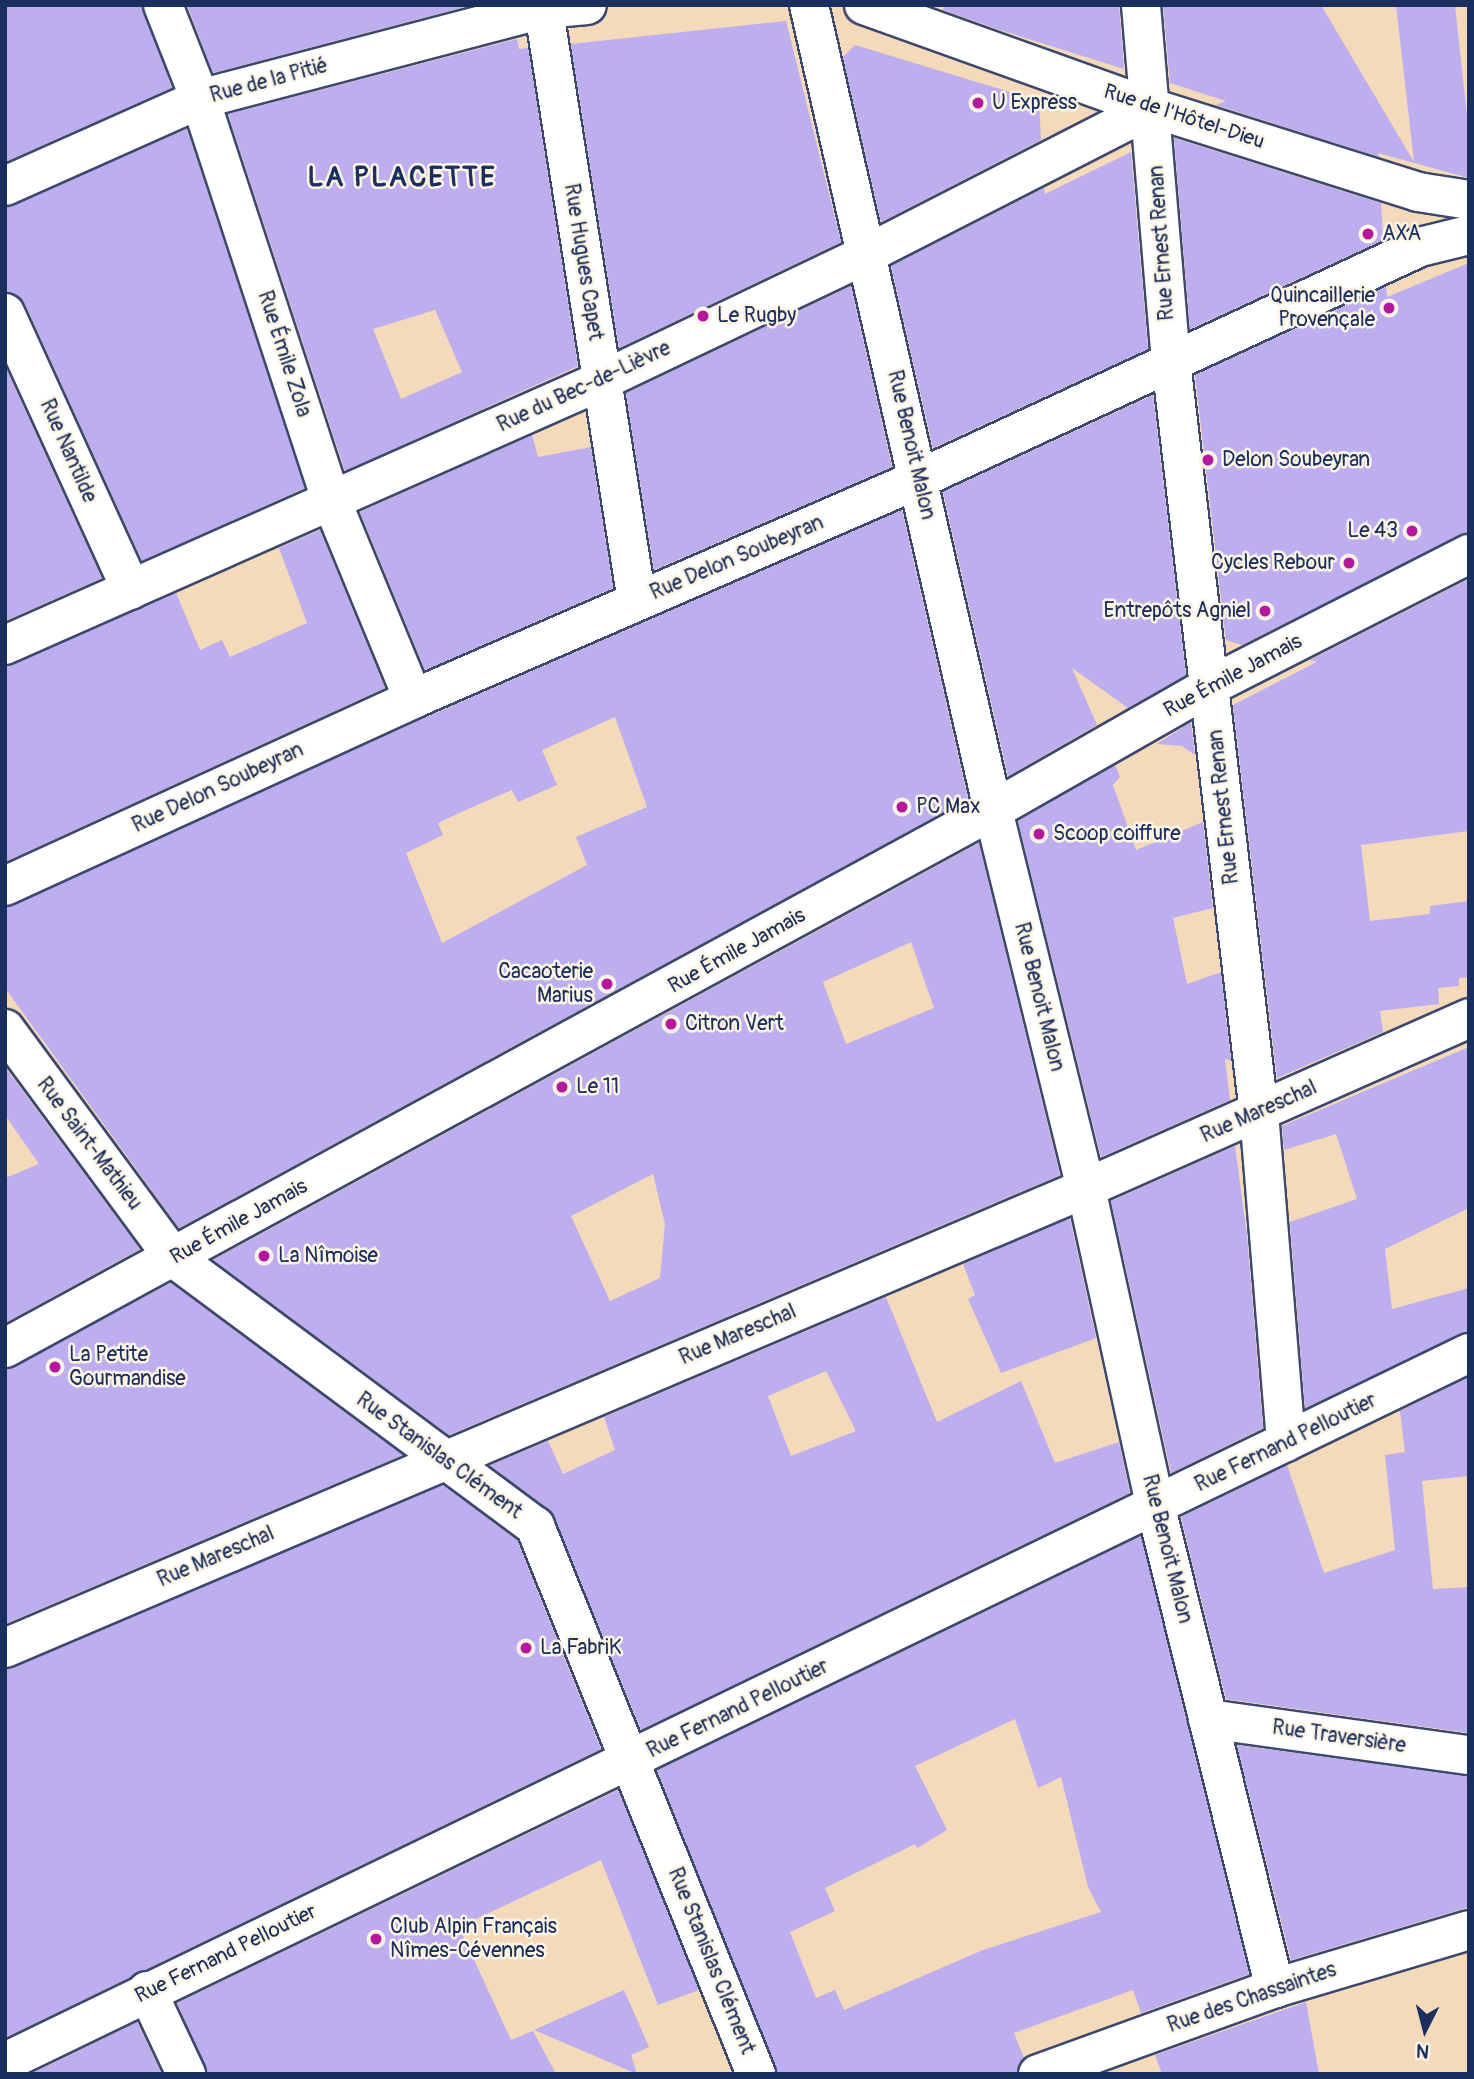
<!DOCTYPE html>
<html>
<head>
<meta charset="utf-8">
<style>
  body { margin:0 }
  #map { position:relative; width:1474px; height:2079px; overflow:hidden; background:#f4d9bb; font-family:Pangolin,sans-serif }
  div>[style] { position:absolute }
  .building>* { inset:0; background:#bcaeef }
  .roads { filter:drop-shadow(2px 0 #3c486c) drop-shadow(-2px 0 #3c486c) drop-shadow(0 2px #3c486c) drop-shadow(0 -2px #3c486c) }
  .street>* { height:38px; margin:-19px; padding:0 19px; transform-origin:19px; border-radius:19px; background:#fff }
  .dots>* { width:19px; height:19px; translate:-50% -50%; box-sizing:border-box; border:4px solid #fcf5e5; border-radius:50% }
  span { translate:-50% -50%; white-space:nowrap; text-align:center; line-height:1.15; -webkit-text-stroke:5px #fcf5e5; paint-order:stroke }
  .street-label { font-size:21px; color:#1b2f5e }
  .poi-label { font-size:21px; color:#1b2f5e }
  .left { translate:0 -50%; text-align:left }
  .right { translate:-100% -50%; text-align:right }
  .district-label { font-size:28px; color:#1b2f5e; font-weight:700; letter-spacing:2px }
  .frame { position:absolute; inset:0; border:7px solid #1b2f5e; pointer-events:none }
  .north { position:absolute; left:1390px; top:1995px; width:70px; height:70px; -webkit-text-stroke:5px #fcf5e5; paint-order:stroke; rotate:186deg; font-size:19px; font-weight:700; line-height:28px; text-align:center; color:#1b2f5e }
  .north::after { content:''; display:block; margin:auto; width:24px; height:32px; background:#1b2f5e; clip-path:polygon(50% 0,100% 100%,50% 72%,0 100%) }
</style>
</head>
<body>
<div id="map">
  <div class="building">
    <div style="clip-path:polygon(5px 5px,142px 5px,172px 88px,5px 162px)"></div>
    <div style="clip-path:polygon(187px 5px,472px 5px,213px 73px)"></div>
    <div style="clip-path:polygon(944px 5px,1119px 5px,1124px 69px,997px 29px,943px 10px)"></div>
    <div style="clip-path:polygon(1163px 5px,1321px 5px,1414px 162px,1396px 5px,1455px 5px,1469px 134px,1469px 178px,1378px 153px,1379px 157px,1216px 105px,1226px 101px,1170px 83px)"></div>
    <div style="clip-path:polygon(786px 21px,841px 242px,619px 348px,571px 44px)"></div>
    <div style="clip-path:polygon(evenodd,517px 39px,519px 49px,528px 48px,578px 366px,345px 471px,228px 114px,517px 39px,435px 310px,462px 372px,401px 399px,373px 329px,435px 310px)"></div>
    <div style="clip-path:polygon(855px 45px,1039px 101px,1041px 140px,881px 222px,843px 57px)"></div>
    <div style="clip-path:polygon(187px 129px,305px 488px,142px 561px,25px 304px,5px 291px,5px 207px)"></div>
    <div style="clip-path:polygon(1174px 138px,1381px 203px,1383px 240px,1190px 329px)"></div>
    <div style="clip-path:polygon(1131px 152px,1148px 349px,933px 448px,891px 266px,1044px 188px,1045px 194px)"></div>
    <div style="clip-path:polygon(1469px 263px,1469px 532px,1242px 645px,1226px 640px,1195px 375px,1386px 287px,1387px 297px)"></div>
    <div style="clip-path:polygon(851px 286px,892px 467px,654px 570px,626px 393px)"></div>
    <div style="clip-path:polygon(5px 366px,102px 578px,5px 621px)"></div>
    <div style="clip-path:polygon(1153px 395px,1186px 675px,1128px 708px,1072px 668px,1097px 725px,1008px 776px,943px 492px)"></div>
    <div style="clip-path:polygon(532px 435px,538px 457px,591px 447px,613px 588px,425px 670px,360px 512px)"></div>
    <div style="clip-path:polygon(evenodd,902px 510px,968px 799px,179px 1228px,5px 988px,5px 907px,422px 719px,902px 510px,615px 717px,647px 807px,576px 837px,587px 865px,442px 943px,406px 853px,443px 835px,438px 823px,468px 809px,512px 790px,518px 802px,557px 785px,542px 750px,615px 717px)"></div>
    <div style="clip-path:polygon(320px 530px,385px 688px,5px 862px,5px 666px,176px 593px,200px 650px,222px 640px,230px 657px,307px 623px,279px 548px)"></div>
    <div style="clip-path:polygon(1469px 579px,1469px 831px,1361px 845px,1370px 921px,1430px 914px,1430px 906px,1469px 901px,1469px 977px,1459px 978px,1459px 986px,1438px 988px,1439px 1004px,1380px 1011px,1383px 1032px,1277px 1078px,1233px 705px,1317px 662px,1310px 660px)"></div>
    <div style="clip-path:polygon(1191px 722px,1195px 755px,1182px 746px,1157px 744px)"></div>
    <div style="clip-path:polygon(1115px 765px,1120px 777px,1113px 785px,1136px 850px,1203px 822px,1213px 908px,1173px 918px,1187px 984px,1221px 972px,1231px 1061px,1225px 1059px,1230px 1100px,1101px 1157px,1018px 821px)"></div>
    <div style="clip-path:polygon(evenodd,979px 843px,1060px 1175px,449px 1435px,213px 1260px,979px 843px,911px 942px,934px 1008px,846px 1044px,823px 982px,911px 942px,979px 843px,653px 1174px,665px 1224px,660px 1278px,610px 1301px,571px 1216px,653px 1174px)"></div>
    <div style="clip-path:polygon(1469px 1047px,1469px 1208px,1385px 1249px,1392px 1309px,1469px 1288px,1469px 1331px,1305px 1408px,1290px 1222px,1357px 1199px,1336px 1134px,1284px 1150px,1282px 1126px)"></div>
    <div style="clip-path:polygon(5px 1067px,140px 1249px,5px 1323px,5px 1178px,39px 1164px,5px 1115px)"></div>
    <div style="clip-path:polygon(1235px 1146px,1247px 1236px,1263px 1428px,1171px 1473px,1111px 1201px)"></div>
    <div style="clip-path:polygon(1070px 1218px,1096px 1338px,1001px 1373px,968px 1299px,975px 1295px,963px 1264px)"></div>
    <div style="clip-path:polygon(171px 1283px,403px 1455px,5px 1624px,5px 1370px)"></div>
    <div style="clip-path:polygon(evenodd,886px 1297px,937px 1422px,1021px 1381px,1055px 1463px,1119px 1442px,1130px 1493px,641px 1730px,555px 1518px,490px 1465px,548px 1441px,563px 1474px,615px 1450px,604px 1417px,886px 1297px,826px 1371px,856px 1431px,791px 1456px,768px 1396px,826px 1371px)"></div>
    <div style="clip-path:polygon(1469px 1377px,1469px 1476px,1422px 1481px,1433px 1589px,1469px 1587px,1469px 1733px,1226px 1699px,1181px 1517px,1287px 1465px,1324px 1573px,1395px 1550px,1385px 1455px,1405px 1452px,1400px 1411px)"></div>
    <div style="clip-path:polygon(443px 1485px,517px 1540px,601px 1749px,5px 2038px,5px 1669px)"></div>
    <div style="clip-path:polygon(evenodd,1141px 1536px,1249px 1974px,1141px 2013px,1133px 1990px,1014px 2033px,1024px 2058px,1017px 2074px,777px 2074px,657px 1770px,1141px 1536px,1015px 1719px,1038px 1788px,1061px 1777px,1088px 1887px,1101px 1912px,983px 1950px,844px 2010px,835px 1990px,816px 1998px,790px 1932px,835px 1911px,825px 1888px,915px 1844px,917px 1848px,947px 1830px,915px 1766px,1015px 1719px)"></div>
    <div style="clip-path:polygon(1237px 1745px,1469px 1776px,1469px 1907px,1291px 1960px)"></div>
    <div style="clip-path:polygon(618px 1790px,699px 1990px,658px 2005px,601px 1860px,459px 1927px,511px 2040px,533px 2031px,556px 2074px,208px 2074px,177px 2003px)"></div>
    <div style="clip-path:polygon(624px 1990px,649px 2047px,631px 2055px,637px 2074px,534px 2030px)"></div>
    <div style="clip-path:polygon(1306px 2002px,1319px 2074px,1162px 2074px,1155px 2055px)"></div>
    <div style="clip-path:polygon(137px 2022px,162px 2074px,31px 2074px)"></div>
  </div>
  <div class="roads">
    <div class="street">
      <div style="left:163px;top:5px;width:101px;rotate:68.5deg"></div>
      <div style="left:200px;top:99px;width:424px;rotate:71.9deg"></div>
      <div style="left:332px;top:502px;width:213px;rotate:67.6deg"></div>
      <div style="left:543px;top:5px;width:603px;rotate:81.04deg"></div>
      <div style="left:809px;top:5px;width:826px;rotate:77.12deg"></div>
      <div style="left:993px;top:810px;width:389px;rotate:76.2deg"></div>
      <div style="left:1086px;top:1188px;width:328px;rotate:77.7deg"></div>
      <div style="left:1156px;top:1508px;width:495px;rotate:76.1deg"></div>
      <div style="left:864px;top:5px;width:306px;rotate:19.7deg"></div>
      <div style="left:1152px;top:108px;width:279px;rotate:17.5deg"></div>
      <div style="left:1418px;top:192px;width:52px;rotate:8.9deg"></div>
      <div style="left:1141px;top:5px;width:358px;rotate:85.2deg"></div>
      <div style="left:1171px;top:362px;width:756px;rotate:83.32deg"></div>
      <div style="left:1259px;top:1113px;width:330px;rotate:85.3deg"></div>
      <div style="left:5px;top:186px;width:214px;rotate:-24deg"></div>
      <div style="left:200px;top:99px;width:356px;rotate:-14.7deg"></div>
      <div style="left:544px;top:9px;width:43px;rotate:-5.3deg"></div>
      <div style="left:5px;top:313px;width:304px;rotate:65.5deg"></div>
      <div style="left:5px;top:645px;width:652px;rotate:-23.89deg"></div>
      <div style="left:601px;top:381px;width:293px;rotate:-25.5deg"></div>
      <div style="left:865px;top:255px;width:322px;rotate:-27.1deg"></div>
      <div style="left:5px;top:886px;width:449px;rotate:-24.6deg"></div>
      <div style="left:413px;top:699px;width:552px;rotate:-23.5deg"></div>
      <div style="left:919px;top:479px;width:552px;rotate:-24.85deg"></div>
      <div style="left:1420px;top:247px;width:50px;rotate:-13.8deg"></div>
      <div style="left:5px;top:1029px;width:285px;rotate:53.6deg"></div>
      <div style="left:174px;top:1258px;width:450px;rotate:36.6deg"></div>
      <div style="left:535px;top:1526px;width:591px;rotate:68.04deg"></div>
      <div style="left:5px;top:1348px;width:1125px;rotate:-28.57deg"></div>
      <div style="left:993px;top:810px;width:250px;rotate:-29.7deg"></div>
      <div style="left:1210px;top:686px;width:291px;rotate:-27deg"></div>
      <div style="left:5px;top:1648px;width:1175px;rotate:-23.05deg"></div>
      <div style="left:1086px;top:1188px;width:419px;rotate:-23.9deg"></div>
      <div style="left:1208px;top:1719px;width:263px;rotate:7.9deg"></div>
      <div style="left:147px;top:1991px;width:92px;rotate:64.8deg"></div>
      <div style="left:5px;top:2062px;width:1627px;rotate:-25.84deg"></div>
      <div style="left:1038px;top:2074px;width:252px;rotate:-19.9deg"></div>
      <div style="left:1275px;top:1988px;width:202px;rotate:-16.6deg"></div>
    </div>
  </div>
  <div class="dots">
    <div style="left:978px;top:103px;background:#b5179e"></div>
    <div style="left:1368px;top:234px;background:#b5179e"></div>
    <div style="left:1389px;top:308px;background:#b5179e"></div>
    <div style="left:703px;top:316px;background:#b5179e"></div>
    <div style="left:1208px;top:460px;background:#b5179e"></div>
    <div style="left:1412px;top:531px;background:#b5179e"></div>
    <div style="left:1349px;top:563px;background:#b5179e"></div>
    <div style="left:1265px;top:611px;background:#b5179e"></div>
    <div style="left:902px;top:807px;background:#b5179e"></div>
    <div style="left:1039px;top:834px;background:#b5179e"></div>
    <div style="left:607px;top:984px;background:#b5179e"></div>
    <div style="left:671px;top:1024px;background:#b5179e"></div>
    <div style="left:562px;top:1087px;background:#b5179e"></div>
    <div style="left:264px;top:1256px;background:#b5179e"></div>
    <div style="left:55px;top:1367px;background:#b5179e"></div>
    <div style="left:526px;top:1648px;background:#b5179e"></div>
    <div style="left:376px;top:1939px;background:#b5179e"></div>
  </div>
  <div class="street-label">
    <span style="left:269px;top:81px;rotate:-15deg">Rue de la Pitié</span>
    <span style="left:1184px;top:117px;rotate:18deg">Rue de l'Hôtel-Dieu</span>
    <span style="left:1162px;top:243px;rotate:-94deg">Rue Ernest Renan</span>
    <span style="left:583px;top:262px;rotate:81deg">Rue Hugues Capet</span>
    <span style="left:284px;top:354px;rotate:72deg">Rue Émile Zola</span>
    <span style="left:584px;top:387px;rotate:-25deg">Rue du Bec-de-Lièvre</span>
    <span style="left:911px;top:445px;rotate:77deg">Rue Benoit Malon</span>
    <span style="left:68px;top:451px;rotate:66deg">Rue Nantilde</span>
    <span style="left:737px;top:558px;rotate:-23deg">Rue Delon Soubeyran</span>
    <span style="left:1233px;top:676px;rotate:-28deg">Rue Émile Jamais</span>
    <span style="left:218px;top:788px;rotate:-25deg">Rue Delon Soubeyran</span>
    <span style="left:1224px;top:807px;rotate:-96deg">Rue Ernest Renan</span>
    <span style="left:737px;top:951px;rotate:-29deg">Rue Émile Jamais</span>
    <span style="left:1039px;top:997px;rotate:76deg">Rue Benoit Malon</span>
    <span style="left:1259px;top:1112px;rotate:-24deg">Rue Mareschal</span>
    <span style="left:89px;top:1144px;rotate:53deg">Rue Saint-Mathieu</span>
    <span style="left:239px;top:1222px;rotate:-29deg">Rue Émile Jamais</span>
    <span style="left:738px;top:1335px;rotate:-23deg">Rue Mareschal</span>
    <span style="left:1286px;top:1443px;rotate:-26deg">Rue Fernand Pelloutier</span>
    <span style="left:439px;top:1456px;rotate:36deg">Rue Stanislas Clément</span>
    <span style="left:1167px;top:1549px;rotate:76deg">Rue Benoit Malon</span>
    <span style="left:216px;top:1557px;rotate:-23deg">Rue Mareschal</span>
    <span style="left:738px;top:1709px;rotate:-26deg">Rue Fernand Pelloutier</span>
    <span style="left:1339px;top:1737px;rotate:8deg">Rue Traversière</span>
    <span style="left:226px;top:1954px;rotate:-26deg">Rue Fernand Pelloutier</span>
    <span style="left:711px;top:1961px;rotate:68deg">Rue Stanislas Clément</span>
    <span style="left:1252px;top:1998px;rotate:-19deg">Rue des Chassaintes</span>
  </div>
  <div class="poi-label">
    <span class="left" style="left:992px;top:103px">U Express</span>
    <span class="left" style="left:1382px;top:234px">AXA</span>
    <span class="right" style="left:1375px;top:308px">Quincaillerie<br>Provençale</span>
    <span class="left" style="left:717px;top:316px">Le Rugby</span>
    <span class="left" style="left:1222px;top:460px">Delon Soubeyran</span>
    <span class="right" style="left:1398px;top:531px">Le 43</span>
    <span class="right" style="left:1335px;top:563px">Cycles Rebour</span>
    <span class="right" style="left:1251px;top:611px">Entrepôts Agniel</span>
    <span class="left" style="left:916px;top:807px">PC Max</span>
    <span class="left" style="left:1053px;top:834px">Scoop coiffure</span>
    <span class="right" style="left:593px;top:984px">Cacaoterie<br>Marius</span>
    <span class="left" style="left:685px;top:1024px">Citron Vert</span>
    <span class="left" style="left:576px;top:1087px">Le 11</span>
    <span class="left" style="left:278px;top:1256px">La Nîmoise</span>
    <span class="left" style="left:69px;top:1367px">La Petite<br>Gourmandise</span>
    <span class="left" style="left:540px;top:1648px">La FabriK</span>
    <span class="left" style="left:390px;top:1939px">Club Alpin Français<br>Nîmes-Cévennes</span>
  </div>
  <div class="district-label">
    <span style="left:402px;top:178px">LA PLACETTE</span>
  </div>
  <div class="frame"></div>
  <div class="north">N</div>
</div>
</body>
</html>
